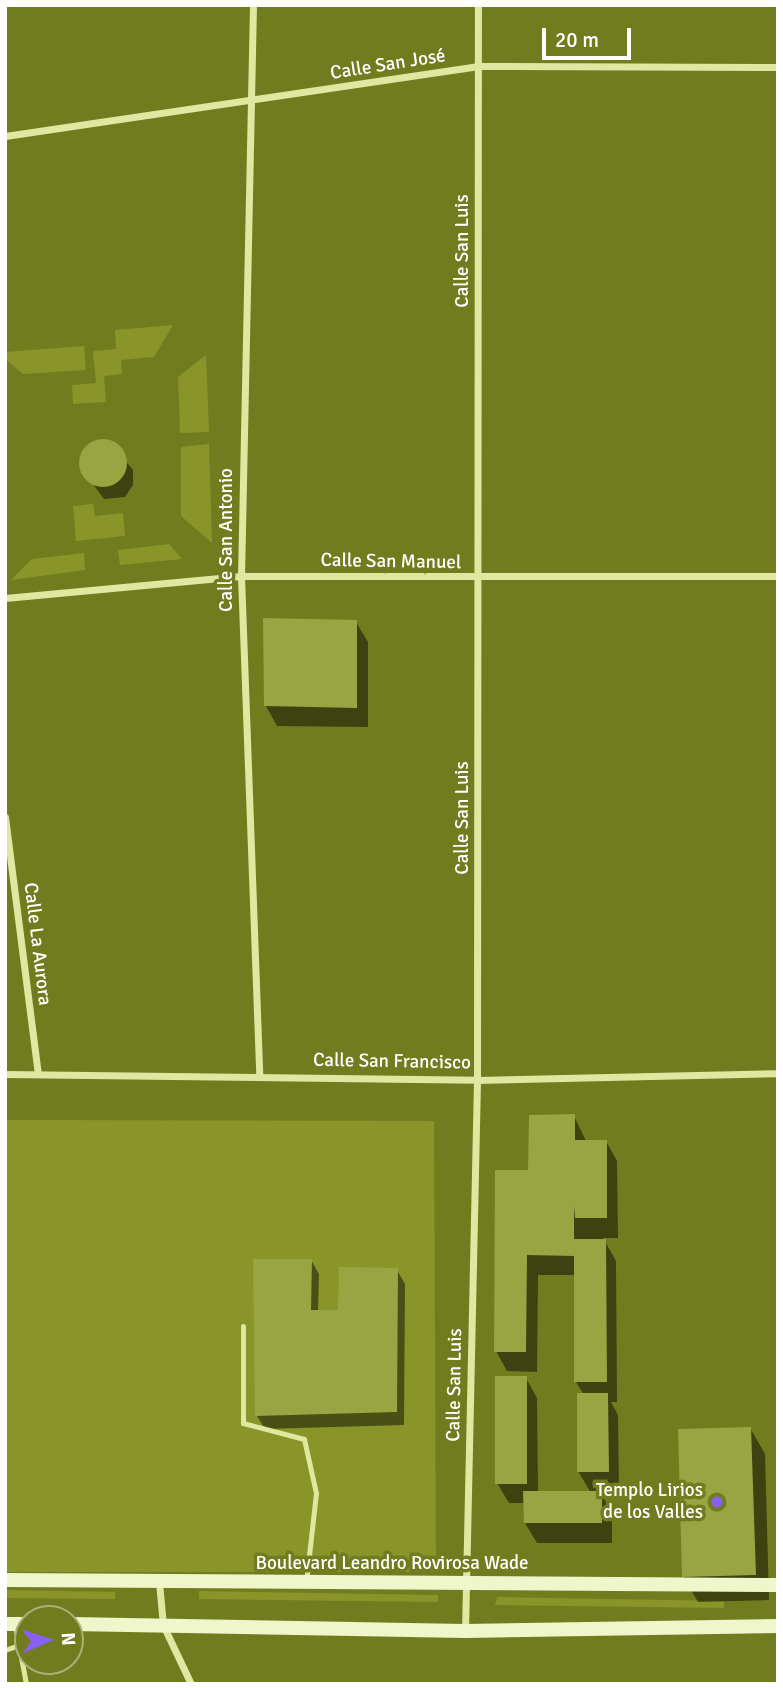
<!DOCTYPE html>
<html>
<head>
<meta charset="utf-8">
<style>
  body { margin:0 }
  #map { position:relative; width:783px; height:1689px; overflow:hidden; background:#717c1f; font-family:Signika,sans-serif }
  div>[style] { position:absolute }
  .green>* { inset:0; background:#899528 }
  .shadow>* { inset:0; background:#0007 }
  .building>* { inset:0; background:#99a443 }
  .round { border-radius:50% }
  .lane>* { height:5px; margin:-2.5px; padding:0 2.5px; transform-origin:2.5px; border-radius:2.5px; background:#e0e7a1 }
  .street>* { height:7px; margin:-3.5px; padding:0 3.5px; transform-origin:3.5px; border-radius:3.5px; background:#e0e7a1 }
  .secondary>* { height:14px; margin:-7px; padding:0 7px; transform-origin:7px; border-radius:7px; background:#f0f6cb }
  .dots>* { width:19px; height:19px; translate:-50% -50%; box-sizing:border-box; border:4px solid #717c1f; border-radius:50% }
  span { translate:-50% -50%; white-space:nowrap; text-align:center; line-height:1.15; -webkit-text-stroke:7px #717c1f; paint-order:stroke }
  .street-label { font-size:19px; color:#fff }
  .poi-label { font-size:19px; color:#fff }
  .right { translate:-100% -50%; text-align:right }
  .frame { position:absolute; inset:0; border:7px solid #fff; pointer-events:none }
  .north { position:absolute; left:14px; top:1605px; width:70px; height:70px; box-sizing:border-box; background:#717c1f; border:2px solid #aab079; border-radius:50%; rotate:87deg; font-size:19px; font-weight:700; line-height:28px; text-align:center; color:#fff }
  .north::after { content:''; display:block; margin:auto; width:24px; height:32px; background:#8860f5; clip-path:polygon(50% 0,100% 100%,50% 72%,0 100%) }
  .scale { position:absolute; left:542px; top:28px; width:89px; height:32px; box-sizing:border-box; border:4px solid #fff; border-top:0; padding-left:9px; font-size:21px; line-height:24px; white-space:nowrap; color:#fff; -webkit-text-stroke:5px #717c1f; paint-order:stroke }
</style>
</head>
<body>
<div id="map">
  <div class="green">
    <div style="clip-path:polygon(173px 325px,154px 357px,121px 360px,122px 374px,104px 376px,106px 402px,73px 404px,72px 385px,96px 383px,93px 351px,116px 349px,115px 330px)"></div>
    <div style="clip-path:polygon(84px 346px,86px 370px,23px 374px,5px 359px,5px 352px)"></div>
    <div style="clip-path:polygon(206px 355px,209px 432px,180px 433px,178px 377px)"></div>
    <div style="clip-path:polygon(209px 444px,212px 543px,181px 516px,181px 447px)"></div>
    <div style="clip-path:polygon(93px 504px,95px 516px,123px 513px,125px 536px,76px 541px,73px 506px)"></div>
    <div style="clip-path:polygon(169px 544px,182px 559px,120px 565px,118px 550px)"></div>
    <div style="clip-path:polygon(84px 553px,85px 570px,11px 580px,32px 559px)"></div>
    <div style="clip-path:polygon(5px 1120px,434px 1121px,436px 1572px,5px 1572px)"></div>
    <div style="clip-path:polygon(5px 1590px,115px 1592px,115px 1599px,5px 1598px)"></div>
    <div style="clip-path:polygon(199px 1591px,438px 1595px,438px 1602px,199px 1599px)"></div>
    <div style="clip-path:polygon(497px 1597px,724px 1601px,724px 1608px,495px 1605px)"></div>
  </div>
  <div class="shadow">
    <div style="clip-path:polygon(108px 440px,133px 470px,133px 485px,125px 497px,104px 499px,81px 468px,82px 454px,92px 442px)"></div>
    <div style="clip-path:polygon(356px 622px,368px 642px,368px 727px,277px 726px,266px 706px)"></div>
    <div style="clip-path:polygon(574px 1116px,586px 1141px,606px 1141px,617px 1161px,618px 1238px,603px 1238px,616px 1261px,617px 1402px,611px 1402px,618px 1415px,619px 1491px,600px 1491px,612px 1513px,612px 1543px,537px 1543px,525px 1523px,525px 1503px,509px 1503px,497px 1483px,526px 1378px,537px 1398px,538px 1493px,591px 1493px,578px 1471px,584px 1395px,576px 1382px,576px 1275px,538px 1275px,537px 1372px,507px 1371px,496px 1351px,530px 1172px)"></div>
    <div style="clip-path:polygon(311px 1260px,319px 1274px,318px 1312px,340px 1311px,397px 1270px,405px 1284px,404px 1425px,265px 1429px,257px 1416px)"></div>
    <div style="clip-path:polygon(750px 1428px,765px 1454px,769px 1600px,698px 1602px,683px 1576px)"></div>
  </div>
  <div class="building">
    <div class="round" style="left:79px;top:439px;width:48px;height:48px"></div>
    <div style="clip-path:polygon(263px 618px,357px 620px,357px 708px,264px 706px)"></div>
    <div style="clip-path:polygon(575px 1114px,575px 1140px,607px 1140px,607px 1218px,575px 1218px,574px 1206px,574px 1239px,606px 1239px,607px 1382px,574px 1382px,574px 1256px,527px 1255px,526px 1352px,494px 1352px,495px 1170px,528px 1170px,529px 1115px)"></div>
    <div style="clip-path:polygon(253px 1259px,312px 1259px,311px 1310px,338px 1310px,339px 1267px,398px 1268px,397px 1412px,255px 1416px)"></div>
    <div style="clip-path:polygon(495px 1376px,527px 1376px,527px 1484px,495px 1484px)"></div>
    <div style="clip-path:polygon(577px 1393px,608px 1393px,609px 1472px,577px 1472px)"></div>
    <div style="clip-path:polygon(751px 1427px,756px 1575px,682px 1577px,678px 1429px)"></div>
    <div style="clip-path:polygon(523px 1491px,602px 1491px,602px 1523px,524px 1523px)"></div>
  </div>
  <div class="lane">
    <div style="left:243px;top:1326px;width:97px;rotate:90deg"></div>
    <div style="left:243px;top:1423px;width:63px;rotate:14.7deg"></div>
    <div style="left:304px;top:1439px;width:55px;rotate:77.5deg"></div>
    <div style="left:316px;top:1493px;width:90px;rotate:96.4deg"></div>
    <div style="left:15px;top:1625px;width:60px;rotate:79.4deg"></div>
    <div style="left:5px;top:1650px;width:15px;rotate:-20deg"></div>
  </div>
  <div class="street">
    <div style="left:253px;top:5px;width:571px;rotate:91.2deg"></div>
    <div style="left:241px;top:576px;width:498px;rotate:87.9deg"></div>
    <div style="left:5px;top:136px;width:479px;rotate:-8.4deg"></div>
    <div style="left:479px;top:66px;width:299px;rotate:0.2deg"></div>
    <div style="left:5px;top:598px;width:237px;rotate:-5.3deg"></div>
    <div style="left:241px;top:576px;width:537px"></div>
    <div style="left:5px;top:817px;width:259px;rotate:82.7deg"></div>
    <div style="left:5px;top:1074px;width:472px;rotate:0.7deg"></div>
    <div style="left:477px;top:1080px;width:301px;rotate:-1.3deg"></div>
    <div style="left:159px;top:1582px;width:43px;rotate:84.7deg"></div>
    <div style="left:163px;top:1625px;width:65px;rotate:64.6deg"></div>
    <div style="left:465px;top:1631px;width:551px;rotate:-88.75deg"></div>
    <div style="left:477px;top:1080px;width:1075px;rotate:-89.95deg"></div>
  </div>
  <div class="secondary">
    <div style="left:5px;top:1580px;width:773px;rotate:0.37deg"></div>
    <div style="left:5px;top:1624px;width:23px"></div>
    <div style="left:70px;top:1624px;width:395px;rotate:1deg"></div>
    <div style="left:465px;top:1631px;width:313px;rotate:-0.9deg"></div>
  </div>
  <div class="dots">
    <div style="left:717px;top:1502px;background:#8860f5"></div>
  </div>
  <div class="street-label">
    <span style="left:388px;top:65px;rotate:-9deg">Calle San José</span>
    <span style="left:463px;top:251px;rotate:-90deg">Calle San Luis</span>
    <span style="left:227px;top:540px;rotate:-90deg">Calle San Antonio</span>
    <span style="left:391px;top:562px;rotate:1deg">Calle San Manuel</span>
    <span style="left:463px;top:818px;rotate:-90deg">Calle San Luis</span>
    <span style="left:37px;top:944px;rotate:83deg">Calle La Aurora</span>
    <span style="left:392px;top:1062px;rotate:1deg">Calle San Francisco</span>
    <span style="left:455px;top:1385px;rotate:-89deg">Calle San Luis</span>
    <span style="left:392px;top:1564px">Boulevard Leandro Rovirosa Wade</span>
  </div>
  <div class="poi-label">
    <span class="right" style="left:703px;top:1502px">Templo Lirios<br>de los Valles</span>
  </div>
  <div class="frame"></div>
  <div class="north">N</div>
  <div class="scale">20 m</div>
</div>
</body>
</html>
